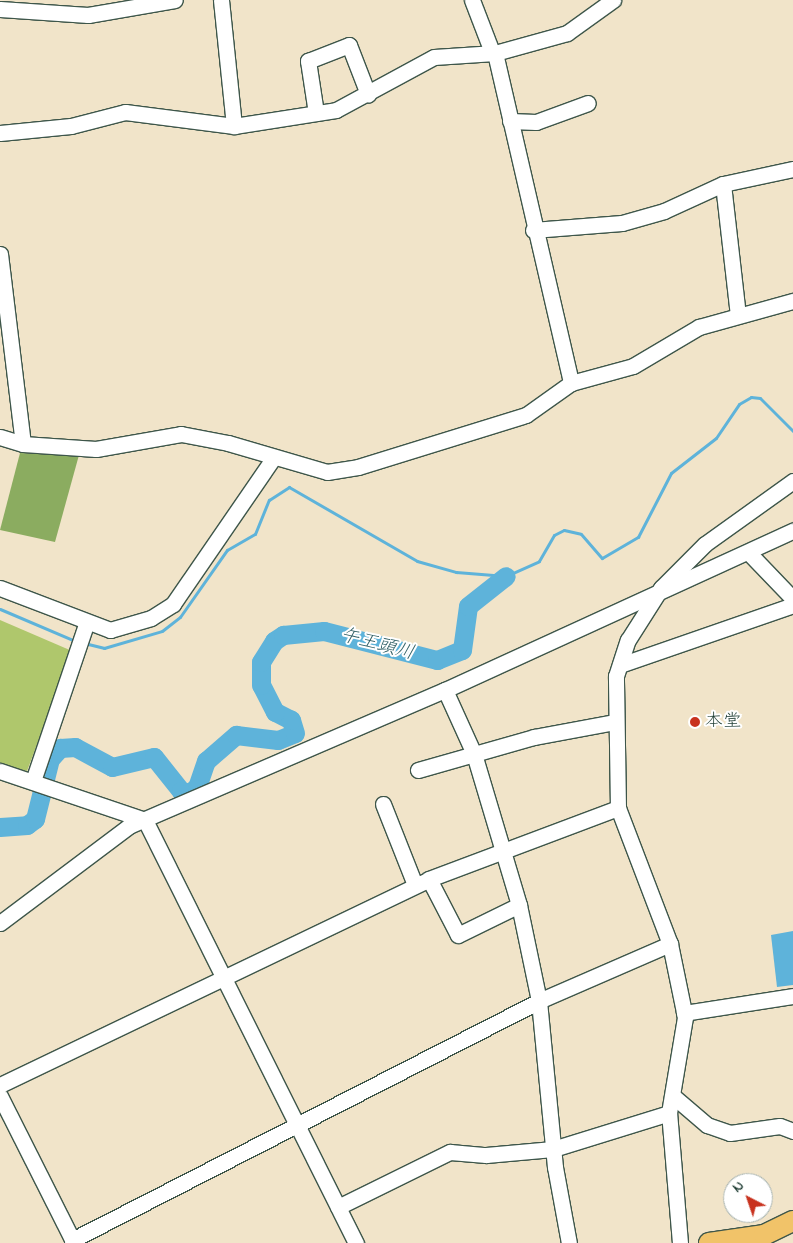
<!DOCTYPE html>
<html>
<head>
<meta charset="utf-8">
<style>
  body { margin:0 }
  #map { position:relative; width:793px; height:1243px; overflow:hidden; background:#f1e4c9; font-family:"Indie Flower","Klee One",sans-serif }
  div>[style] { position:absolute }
  .green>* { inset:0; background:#afc76c }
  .forest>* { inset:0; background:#8bac60 }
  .water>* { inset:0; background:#5eb3da }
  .stream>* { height:3px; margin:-1.5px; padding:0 1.5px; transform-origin:1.5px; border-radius:1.5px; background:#5eb3da }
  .river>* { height:19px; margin:-9.5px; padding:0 9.5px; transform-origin:9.5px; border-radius:9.5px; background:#5eb3da }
  .roads { filter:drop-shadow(1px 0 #3e564a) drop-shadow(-1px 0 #3e564a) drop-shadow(0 1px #3e564a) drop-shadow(0 -1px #3e564a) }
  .minor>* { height:15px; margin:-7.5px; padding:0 7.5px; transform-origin:7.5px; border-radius:7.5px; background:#fff }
  .major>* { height:20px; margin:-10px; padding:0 10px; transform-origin:10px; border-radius:10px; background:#f1c369 }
  .dots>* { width:14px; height:14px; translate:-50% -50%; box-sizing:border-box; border:2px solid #fff; border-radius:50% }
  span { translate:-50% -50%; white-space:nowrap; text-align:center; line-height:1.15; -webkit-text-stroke:4px #fff; paint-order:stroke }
  .poi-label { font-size:18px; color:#1f3d34 }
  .left { translate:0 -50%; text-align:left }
  .water-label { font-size:19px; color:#326066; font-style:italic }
  .north { position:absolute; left:723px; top:1173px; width:50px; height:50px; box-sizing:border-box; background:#fff; border:1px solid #a5b1ae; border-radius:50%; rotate:319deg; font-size:14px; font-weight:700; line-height:20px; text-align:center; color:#1f3d34 }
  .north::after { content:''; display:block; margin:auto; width:18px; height:22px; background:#c8321e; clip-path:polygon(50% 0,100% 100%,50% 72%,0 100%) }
</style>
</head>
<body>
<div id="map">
  <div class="green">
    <div style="clip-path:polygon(0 620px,72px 651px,27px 771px,0 765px)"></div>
  </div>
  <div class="forest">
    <div style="clip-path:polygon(20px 453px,79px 455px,55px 542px,0 530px)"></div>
  </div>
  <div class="water">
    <div style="clip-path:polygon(793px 931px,793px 985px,777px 987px,771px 935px)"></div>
  </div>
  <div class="stream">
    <div style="left:0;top:609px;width:82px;rotate:23.1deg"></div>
    <div style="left:84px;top:643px;width:21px;rotate:14deg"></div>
    <div style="left:104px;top:648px;width:60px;rotate:-16.3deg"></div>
    <div style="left:162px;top:631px;width:23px;rotate:-38deg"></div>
    <div style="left:180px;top:617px;width:82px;rotate:-55deg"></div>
    <div style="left:227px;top:550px;width:32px;rotate:-30deg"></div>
    <div style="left:255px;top:534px;width:37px;rotate:-68deg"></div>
    <div style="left:269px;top:500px;width:24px;rotate:-33deg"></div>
    <div style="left:289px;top:487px;width:148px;rotate:30deg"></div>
    <div style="left:417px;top:561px;width:41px;rotate:15.8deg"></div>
    <div style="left:456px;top:572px;width:50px;rotate:4.6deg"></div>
    <div style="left:506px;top:576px;width:36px;rotate:-24deg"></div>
    <div style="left:539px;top:561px;width:30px;rotate:-60deg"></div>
    <div style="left:554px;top:535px;width:11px;rotate:-27deg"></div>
    <div style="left:564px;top:530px;width:17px;rotate:13deg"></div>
    <div style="left:581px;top:534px;width:32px;rotate:49deg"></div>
    <div style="left:602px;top:558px;width:42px;rotate:-30.3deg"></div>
    <div style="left:638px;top:537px;width:72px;rotate:-62.7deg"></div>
    <div style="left:671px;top:473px;width:57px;rotate:-37.9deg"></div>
    <div style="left:716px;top:438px;width:41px;rotate:-55.9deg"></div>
    <div style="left:739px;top:404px;width:14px;rotate:-30deg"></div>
    <div style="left:751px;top:397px;width:9px;rotate:6deg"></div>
    <div style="left:760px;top:398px;width:47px;rotate:45deg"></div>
  </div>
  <div class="river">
    <div style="left:0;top:827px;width:27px;rotate:-4deg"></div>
    <div style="left:27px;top:825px;width:10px;rotate:-37deg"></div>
    <div style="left:35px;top:819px;width:62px;rotate:-76deg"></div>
    <div style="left:50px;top:759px;width:15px;rotate:-48deg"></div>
    <div style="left:60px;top:748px;width:15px;rotate:-4deg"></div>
    <div style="left:75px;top:747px;width:42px;rotate:28.4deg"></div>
    <div style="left:112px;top:767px;width:43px;rotate:-13.4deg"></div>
    <div style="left:154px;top:757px;width:43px;rotate:51.5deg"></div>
    <div style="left:181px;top:791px;width:8px;rotate:14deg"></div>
    <div style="left:189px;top:793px;width:10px;rotate:-37deg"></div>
    <div style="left:197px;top:787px;width:28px;rotate:-71deg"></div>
    <div style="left:206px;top:761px;width:40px;rotate:-41deg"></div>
    <div style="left:236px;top:735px;width:42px;rotate:6.8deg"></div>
    <div style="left:278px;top:740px;width:18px;rotate:-22deg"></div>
    <div style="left:295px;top:733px;width:14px;rotate:-107deg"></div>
    <div style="left:291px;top:720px;width:18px;rotate:-153deg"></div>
    <div style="left:275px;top:712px;width:30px;rotate:-117deg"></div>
    <div style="left:261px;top:685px;width:23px;rotate:-90deg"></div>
    <div style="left:261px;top:662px;width:25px;rotate:-58deg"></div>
    <div style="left:274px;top:641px;width:11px;rotate:-34deg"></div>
    <div style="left:283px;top:635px;width:41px;rotate:-5.6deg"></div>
    <div style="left:324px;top:631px;width:117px;rotate:14.4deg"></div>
    <div style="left:437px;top:660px;width:27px;rotate:-22deg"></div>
    <div style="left:462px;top:650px;width:44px;rotate:-82.2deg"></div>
    <div style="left:468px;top:606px;width:48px;rotate:-38.3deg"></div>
  </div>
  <div class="roads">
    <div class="minor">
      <div style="left:221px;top:0;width:127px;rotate:84.1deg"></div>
      <div style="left:472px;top:0;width:56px;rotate:69deg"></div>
      <div style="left:0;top:9px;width:88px;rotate:3.9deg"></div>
      <div style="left:88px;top:15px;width:88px;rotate:-9.8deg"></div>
      <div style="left:495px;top:53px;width:339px;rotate:77deg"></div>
      <div style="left:316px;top:113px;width:53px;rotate:-98.7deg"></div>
      <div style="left:308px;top:61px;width:44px;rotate:-21.3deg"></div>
      <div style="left:349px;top:45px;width:53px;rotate:68.8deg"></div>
      <div style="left:510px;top:121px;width:26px;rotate:2deg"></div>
      <div style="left:536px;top:122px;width:55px;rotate:-20.1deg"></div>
      <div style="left:0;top:133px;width:71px;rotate:-5.6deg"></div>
      <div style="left:71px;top:126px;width:56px;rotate:-14.5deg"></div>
      <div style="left:125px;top:112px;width:110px;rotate:7.3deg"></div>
      <div style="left:234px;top:126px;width:103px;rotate:-8.9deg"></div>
      <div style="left:336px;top:110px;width:111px;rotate:-28.4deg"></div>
      <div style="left:434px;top:57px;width:61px;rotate:-3.8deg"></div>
      <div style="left:495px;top:53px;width:75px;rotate:-15.5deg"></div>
      <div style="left:567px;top:33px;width:57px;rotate:-35.7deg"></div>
      <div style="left:723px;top:184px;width:132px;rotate:83.5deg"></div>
      <div style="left:533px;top:230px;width:89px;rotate:-4.5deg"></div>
      <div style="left:622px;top:223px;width:44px;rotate:-15.9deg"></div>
      <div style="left:664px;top:211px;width:65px;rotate:-24.6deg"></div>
      <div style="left:723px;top:184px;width:72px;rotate:-12.1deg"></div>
      <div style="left:0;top:254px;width:191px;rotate:83.1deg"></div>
      <div style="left:0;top:437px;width:24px;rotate:17deg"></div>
      <div style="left:23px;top:444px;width:73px;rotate:3.9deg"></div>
      <div style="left:96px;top:449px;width:86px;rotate:-10deg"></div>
      <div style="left:181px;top:434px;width:48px;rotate:10.8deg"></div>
      <div style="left:228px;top:443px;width:103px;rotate:16.3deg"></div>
      <div style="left:327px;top:472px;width:31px;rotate:-9deg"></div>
      <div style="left:358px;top:467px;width:176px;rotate:-17.2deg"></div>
      <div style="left:526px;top:415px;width:55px;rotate:-35.4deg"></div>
      <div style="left:571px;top:383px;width:64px;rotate:-15.3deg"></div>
      <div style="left:633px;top:366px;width:77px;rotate:-30.6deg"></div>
      <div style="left:699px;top:327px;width:98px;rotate:-15.5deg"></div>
      <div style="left:748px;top:552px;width:65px;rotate:46.2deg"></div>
      <div style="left:0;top:588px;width:118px;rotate:20.9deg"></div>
      <div style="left:110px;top:630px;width:43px;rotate:-16.3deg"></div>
      <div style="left:151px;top:618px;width:26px;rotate:-32deg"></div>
      <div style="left:173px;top:604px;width:178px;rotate:-55.5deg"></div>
      <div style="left:620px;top:665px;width:183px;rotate:-19.1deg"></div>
      <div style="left:445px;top:690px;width:70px;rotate:65.6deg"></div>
      <div style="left:474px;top:754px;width:158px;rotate:73.4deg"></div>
      <div style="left:519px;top:905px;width:98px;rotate:78.2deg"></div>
      <div style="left:539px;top:1001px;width:167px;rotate:84.5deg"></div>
      <div style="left:555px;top:1167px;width:77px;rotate:79.6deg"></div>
      <div style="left:418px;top:770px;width:121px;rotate:-15.9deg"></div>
      <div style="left:534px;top:737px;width:82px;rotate:-10.5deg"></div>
      <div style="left:0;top:771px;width:153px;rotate:18.7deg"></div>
      <div style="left:145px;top:820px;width:473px;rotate:63.5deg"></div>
      <div style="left:33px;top:781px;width:166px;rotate:-71.3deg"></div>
      <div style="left:383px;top:804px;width:87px;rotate:68.4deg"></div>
      <div style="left:429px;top:879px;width:63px;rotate:62.6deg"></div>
      <div style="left:458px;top:935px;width:68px;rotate:-26.2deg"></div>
      <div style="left:0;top:923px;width:161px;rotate:-36.9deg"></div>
      <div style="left:129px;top:826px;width:344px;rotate:-23.3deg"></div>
      <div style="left:445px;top:690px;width:383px;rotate:-24.6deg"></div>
      <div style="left:684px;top:1013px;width:110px;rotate:-8.9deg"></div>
      <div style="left:0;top:1085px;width:476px;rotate:-25.6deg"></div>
      <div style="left:429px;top:879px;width:202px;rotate:-20.6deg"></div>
      <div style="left:0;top:1096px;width:165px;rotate:63.3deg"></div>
      <div style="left:673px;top:1096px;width:45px;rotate:40.5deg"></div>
      <div style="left:707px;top:1125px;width:24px;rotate:19deg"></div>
      <div style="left:730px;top:1133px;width:50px;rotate:-8deg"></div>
      <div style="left:780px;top:1126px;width:14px;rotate:21deg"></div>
      <div style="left:338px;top:1207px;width:125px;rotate:-26.2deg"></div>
      <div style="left:450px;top:1152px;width:36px;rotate:5deg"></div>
      <div style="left:486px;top:1155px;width:67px;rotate:-5.1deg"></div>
      <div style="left:553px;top:1149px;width:121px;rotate:-17.2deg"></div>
      <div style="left:72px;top:1240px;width:525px;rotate:-27.1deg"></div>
      <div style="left:539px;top:1001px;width:143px;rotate:-23.5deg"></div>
      <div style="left:680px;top:1243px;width:130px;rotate:-94.8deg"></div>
      <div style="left:669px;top:1113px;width:97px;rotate:-80.5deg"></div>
      <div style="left:685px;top:1017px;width:75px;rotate:-101.6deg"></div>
      <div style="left:670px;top:944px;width:146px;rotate:-110.9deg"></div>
      <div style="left:618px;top:808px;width:132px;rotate:-90.9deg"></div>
      <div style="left:616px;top:676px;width:38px;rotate:-72deg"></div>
      <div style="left:628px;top:640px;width:62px;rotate:-57.6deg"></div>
      <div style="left:661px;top:588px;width:62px;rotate:-45deg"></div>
      <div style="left:705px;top:544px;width:108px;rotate:-35.6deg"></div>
    </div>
    <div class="major">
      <div style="left:709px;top:1243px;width:56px;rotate:-8.3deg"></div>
      <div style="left:764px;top:1235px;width:32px;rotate:-26deg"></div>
    </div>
  </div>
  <div class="dots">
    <div style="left:695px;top:722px;background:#c8321e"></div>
  </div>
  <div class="poi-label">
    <span class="left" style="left:705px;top:722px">本堂</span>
  </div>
  <div class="water-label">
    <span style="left:377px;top:645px;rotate:15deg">午王頭川</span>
  </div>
  <div class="north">N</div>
</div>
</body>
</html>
